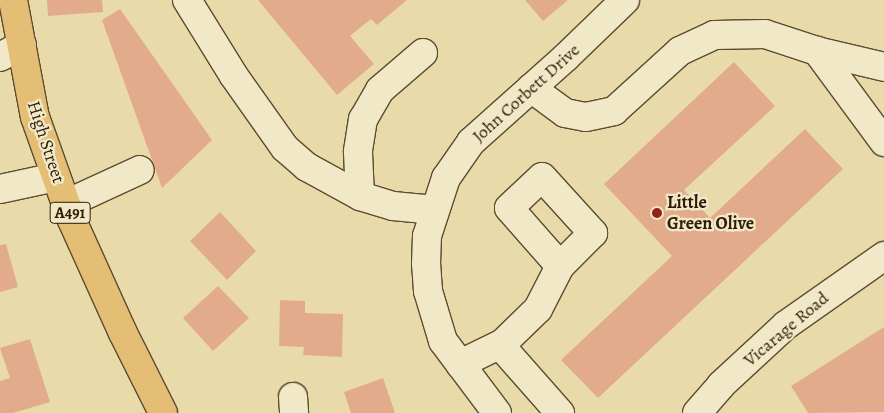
<!DOCTYPE html>
<html>
<head>
<meta charset="utf-8">
<style>
  body { margin:0 }
  #map { position:relative; width:884px; height:413px; overflow:hidden; background:#e9dba9; font-family:Alegreya,serif }
  div>[style] { position:absolute }
  .building>* { inset:0; background:#e2ac8c }
  .roads { filter:drop-shadow(1px 0 #5d4b30) drop-shadow(-1px 0 #5d4b30) drop-shadow(0 1px #5d4b30) drop-shadow(0 -1px #5d4b30) }
  .minor>* { height:28px; margin:-14px; padding:0 14px; transform-origin:14px; border-radius:14px; background:#f1e8c7 }
  .highway>* { height:28px; margin:-14px; padding:0 14px; transform-origin:14px; border-radius:14px; background:#e4be74 }
  .dots>* { width:14px; height:14px; translate:-50% -50%; box-sizing:border-box; border:2px solid #f1e8c7; border-radius:50% }
  span { translate:-50% -50%; white-space:nowrap; text-align:center; line-height:1.15; -webkit-text-stroke:4.5px #f1e8c7; paint-order:stroke }
  .shield-label span { padding:1px 4px; background:#f1e8c7; border:1px solid; border-radius:4px; -webkit-text-stroke-width:0 }
  .shield-label { font-size:16px; color:#2e1b08; font-weight:700 }
  .street-label { font-size:18px; color:#2e1b08 }
  .poi-label { font-size:18px; color:#2e1b08; font-weight:700 }
  .left { translate:0 -50%; text-align:left }
</style>
</head>
<body>
<div id="map">
  <div class="building">
    <div style="clip-path:polygon(47px 0,102px 0,103px 12px,48px 16px)"></div>
    <div style="clip-path:polygon(258px 0,407px 0,377px 25px,371px 19px,350px 36px,374px 64px,337px 95px)"></div>
    <div style="clip-path:polygon(525px 0,568px 0,543px 21px)"></div>
    <div style="clip-path:polygon(120px 9px,212px 140px,162px 188px,102px 20px)"></div>
    <div style="clip-path:polygon(734px 62px,775px 106px,684px 190px,710px 218px,805px 129px,843px 169px,598px 398px,561px 360px,672px 256px,604px 184px)"></div>
    <div style="clip-path:polygon(220px 212px,256px 251px,227px 280px,190px 241px)"></div>
    <div style="clip-path:polygon(6px 244px,18px 287px,0 292px,0 245px)"></div>
    <div style="clip-path:polygon(218px 286px,249px 318px,213px 351px,183px 318px)"></div>
    <div style="clip-path:polygon(280px 300px,305px 301px,305px 313px,343px 314px,342px 357px,303px 355px,304px 347px,279px 346px)"></div>
    <div style="clip-path:polygon(884px 327px,884px 412px,808px 413px,791px 386px)"></div>
    <div style="clip-path:polygon(30px 339px,50px 402px,13px 413px,0 413px,0 381px,10px 378px,0 348px)"></div>
    <div style="clip-path:polygon(383px 378px,395px 413px,351px 413px,344px 392px)"></div>
  </div>
  <div class="roads">
    <div class="minor">
      <div style="left:187px;top:0;width:89px;rotate:58.3deg"></div>
      <div style="left:234px;top:76px;width:88px;rotate:54.7deg"></div>
      <div style="left:285px;top:148px;width:29px;rotate:41deg"></div>
      <div style="left:307px;top:167px;width:60px;rotate:28.7deg"></div>
      <div style="left:817px;top:51px;width:113px;rotate:53.6deg"></div>
      <div style="left:423px;top:53px;width:57px;rotate:139.3deg"></div>
      <div style="left:380px;top:90px;width:34px;rotate:120deg"></div>
      <div style="left:363px;top:119px;width:33px;rotate:99deg"></div>
      <div style="left:358px;top:152px;width:44px;rotate:87.4deg"></div>
      <div style="left:360px;top:196px;width:34px;rotate:17deg"></div>
      <div style="left:393px;top:206px;width:42px;rotate:5.4deg"></div>
      <div style="left:0;top:57px;width:25px;rotate:-29deg"></div>
      <div style="left:531px;top:88px;width:42px;rotate:36.3deg"></div>
      <div style="left:565px;top:113px;width:21px;rotate:11deg"></div>
      <div style="left:586px;top:117px;width:29px;rotate:-12deg"></div>
      <div style="left:614px;top:111px;width:89px;rotate:-42.3deg"></div>
      <div style="left:680px;top:51px;width:38px;rotate:-25deg"></div>
      <div style="left:714px;top:35px;width:51px;rotate:-1.1deg"></div>
      <div style="left:765px;top:34px;width:55px;rotate:18.1deg"></div>
      <div style="left:817px;top:51px;width:69px;rotate:13.4deg"></div>
      <div style="left:0;top:189px;width:57px;rotate:-12.1deg"></div>
      <div style="left:66px;top:204px;width:81px;rotate:-24.7deg"></div>
      <div style="left:500px;top:345px;width:91px;rotate:48.6deg"></div>
      <div style="left:460px;top:364px;width:48px;rotate:-26deg"></div>
      <div style="left:503px;top:343px;width:49px;rotate:-44.2deg"></div>
      <div style="left:538px;top:309px;width:48px;rotate:-62.9deg"></div>
      <div style="left:560px;top:266px;width:77px;rotate:-131.3deg"></div>
      <div style="left:509px;top:208px;width:45px;rotate:-43.2deg"></div>
      <div style="left:542px;top:177px;width:76px;rotate:47.7deg"></div>
      <div style="left:593px;top:233px;width:47px;rotate:135deg"></div>
      <div style="left:293px;top:397px;width:16px;rotate:86deg"></div>
      <div style="left:497px;top:413px;width:90px;rotate:-126.9deg"></div>
      <div style="left:443px;top:341px;width:52px;rotate:-106.7deg"></div>
      <div style="left:428px;top:291px;width:27px;rotate:-94deg"></div>
      <div style="left:426px;top:264px;width:28px;rotate:-88deg"></div>
      <div style="left:427px;top:236px;width:61px;rotate:-71.9deg"></div>
      <div style="left:446px;top:178px;width:44px;rotate:-55.2deg"></div>
      <div style="left:471px;top:142px;width:127px;rotate:-41.8deg"></div>
      <div style="left:566px;top:57px;width:82px;rotate:-44deg"></div>
      <div style="left:697px;top:413px;width:37px;rotate:-49deg"></div>
      <div style="left:721px;top:385px;width:88px;rotate:-42.7deg"></div>
      <div style="left:786px;top:325px;width:120px;rotate:-35.1deg"></div>
    </div>
    <div class="highway">
      <div style="left:13px;top:0;width:119px;rotate:79.4deg"></div>
      <div style="left:35px;top:117px;width:107px;rotate:70.4deg"></div>
      <div style="left:71px;top:218px;width:126px;rotate:65.7deg"></div>
      <div style="left:123px;top:333px;width:89px;rotate:63.4deg"></div>
    </div>
  </div>
  <div class="dots">
    <div style="left:657px;top:213px;background:#8f2418"></div>
  </div>
  <div class="shield-label">
    <span style="left:70px;top:213px">A491</span>
  </div>
  <div class="street-label">
    <span style="left:526px;top:93px;rotate:-42deg">John Corbett Drive</span>
    <span style="left:46px;top:142px;rotate:72deg">High Street</span>
    <span style="left:786px;top:329px;rotate:-40deg">Vicarage Road</span>
  </div>
  <div class="poi-label">
    <span class="left" style="left:667px;top:213px">Little<br>Green Olive</span>
  </div>
</div>
</body>
</html>
